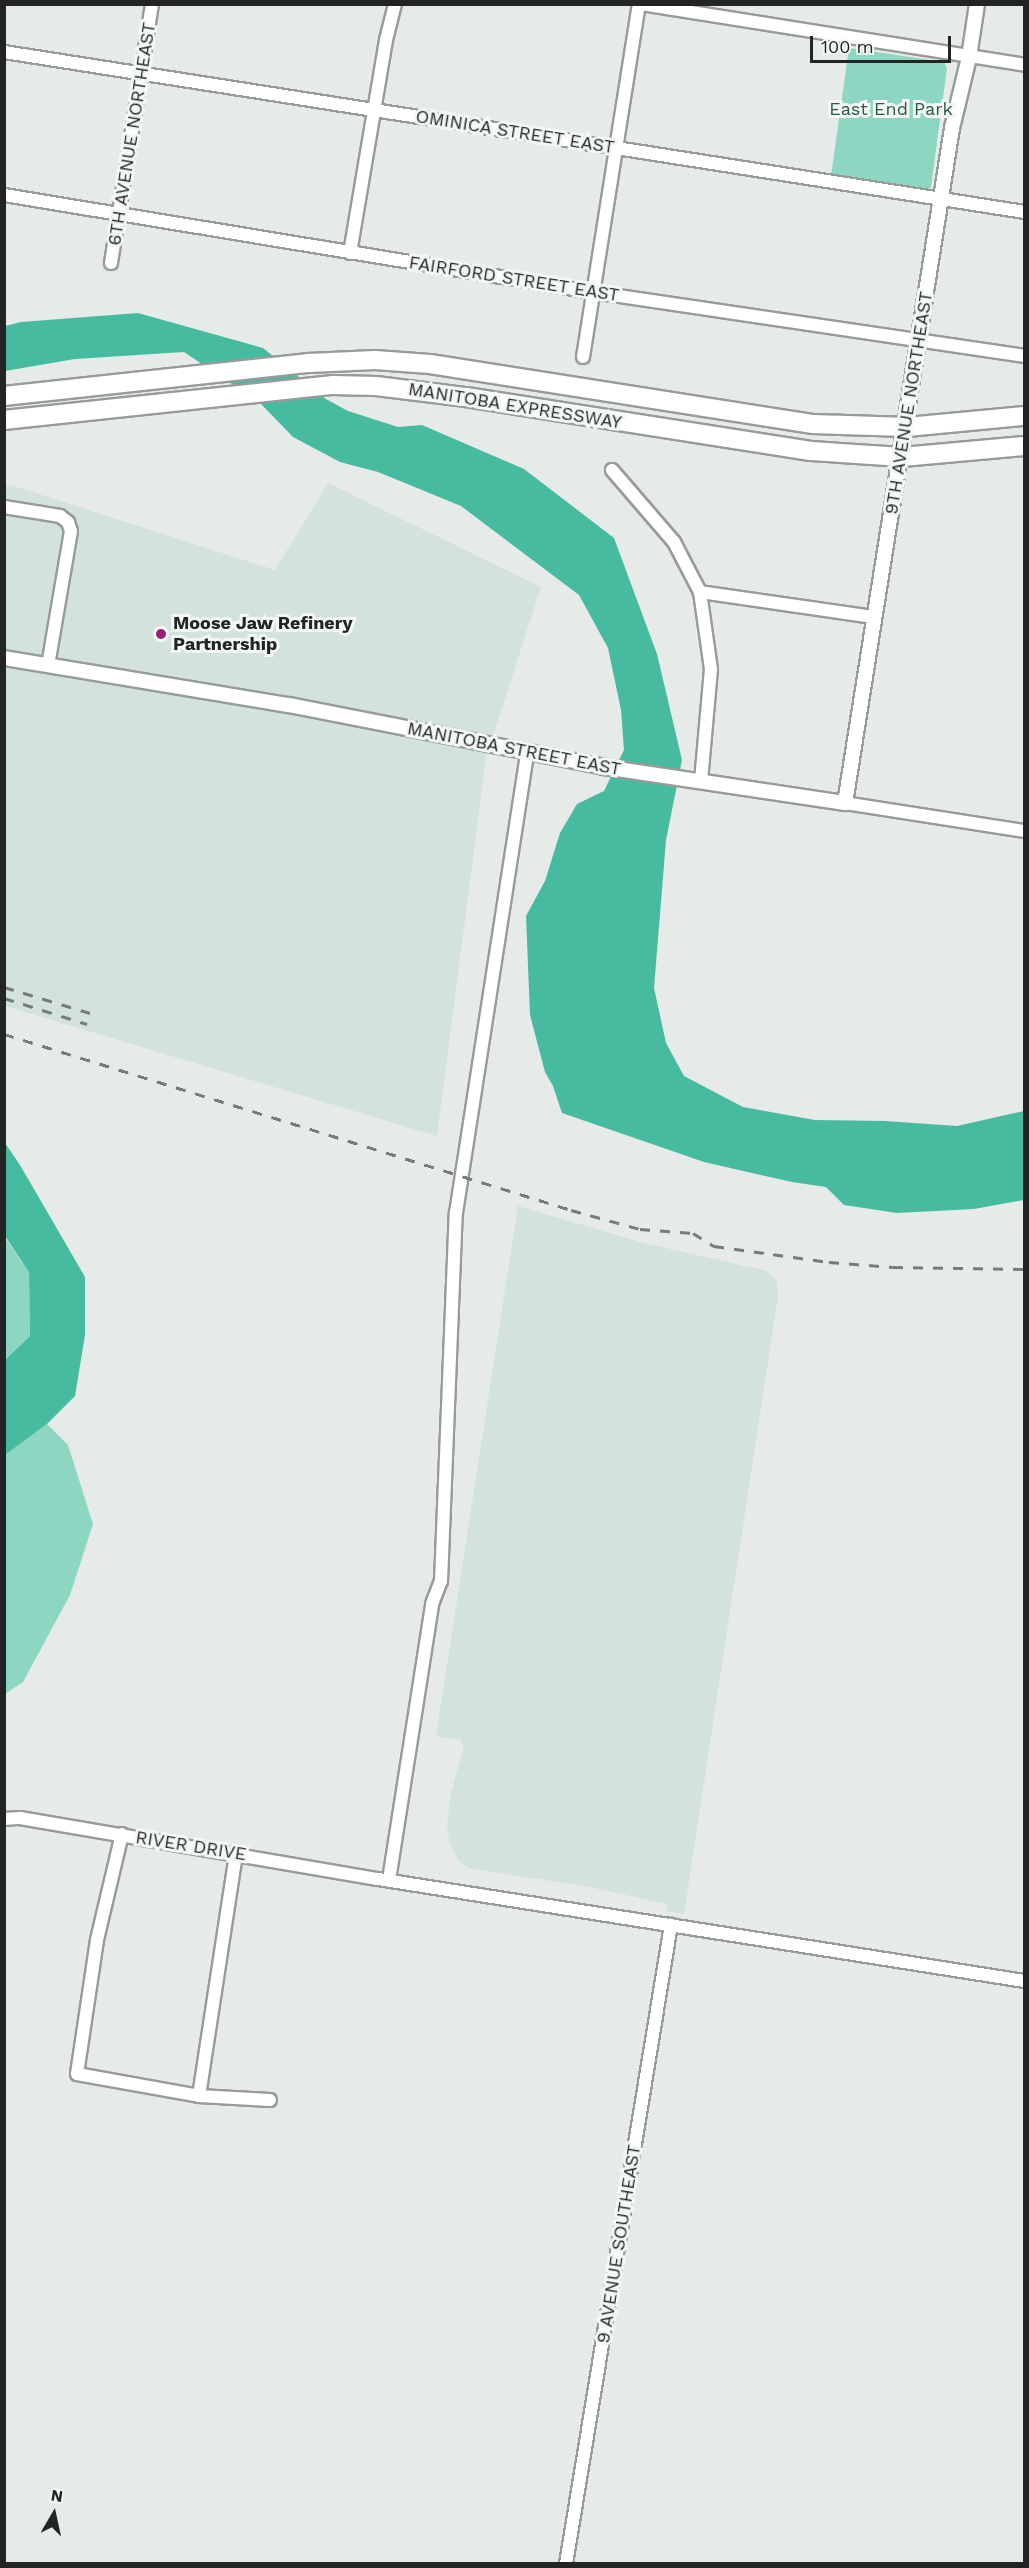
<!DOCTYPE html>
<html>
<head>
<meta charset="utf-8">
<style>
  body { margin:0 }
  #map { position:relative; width:1029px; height:2568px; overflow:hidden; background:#e6eae9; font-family:"Work Sans",sans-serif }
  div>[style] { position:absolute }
  .built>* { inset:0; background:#d4e2dd }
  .green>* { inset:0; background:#8dd7c2 }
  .water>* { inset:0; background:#47bba0 }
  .roads { filter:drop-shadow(2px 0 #979b9a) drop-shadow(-2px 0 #979b9a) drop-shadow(0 2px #979b9a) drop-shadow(0 -2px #979b9a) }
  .minor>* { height:12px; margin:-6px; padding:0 6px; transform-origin:6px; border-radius:6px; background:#fff }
  .tertiary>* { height:14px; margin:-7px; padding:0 7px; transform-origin:7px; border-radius:7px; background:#fff }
  .primary>* { height:18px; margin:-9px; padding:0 9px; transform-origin:9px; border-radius:9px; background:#fff }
  .rail>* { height:3px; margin-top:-1.5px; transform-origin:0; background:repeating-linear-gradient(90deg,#787b7a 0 10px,transparent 0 20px) }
  .dots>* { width:16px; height:16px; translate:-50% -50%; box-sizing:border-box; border:3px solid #f3f7f6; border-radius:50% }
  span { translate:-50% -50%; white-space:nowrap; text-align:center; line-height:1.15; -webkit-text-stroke:6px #f3f7f6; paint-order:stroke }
  .park-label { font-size:18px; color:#2a5a4d }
  .street-label { font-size:18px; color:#232524 }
  .poi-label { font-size:18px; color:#232524; font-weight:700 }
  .left { translate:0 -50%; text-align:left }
  .frame { position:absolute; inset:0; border:6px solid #232524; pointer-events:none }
  .north { position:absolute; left:24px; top:2484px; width:60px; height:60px; -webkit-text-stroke:4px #f3f7f6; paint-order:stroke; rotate:9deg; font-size:16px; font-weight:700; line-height:24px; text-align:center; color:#232524 }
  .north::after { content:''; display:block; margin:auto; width:21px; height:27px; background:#232524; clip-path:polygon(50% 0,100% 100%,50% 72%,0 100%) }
  .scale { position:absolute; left:810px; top:36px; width:141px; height:27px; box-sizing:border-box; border:3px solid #232524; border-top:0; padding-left:8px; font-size:18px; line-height:21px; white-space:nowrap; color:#232524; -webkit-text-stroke:4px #f3f7f6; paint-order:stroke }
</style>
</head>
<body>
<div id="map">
  <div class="built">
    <div style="clip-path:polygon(328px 483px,541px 587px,486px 758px,437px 1136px,5px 1006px,4px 486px,11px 485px,275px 570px)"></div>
    <div style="clip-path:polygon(518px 1206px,644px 1243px,767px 1271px,777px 1281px,778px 1296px,684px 1914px,667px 1911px,667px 1904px,589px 1887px,469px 1868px,459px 1861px,450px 1844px,447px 1826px,450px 1797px,464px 1746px,460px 1740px,436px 1736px)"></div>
  </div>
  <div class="green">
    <div style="clip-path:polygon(849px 48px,944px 62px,947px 68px,931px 187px,927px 191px,831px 176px)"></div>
    <div style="clip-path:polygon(4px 1236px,29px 1272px,30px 1336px,5px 1360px)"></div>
    <div style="clip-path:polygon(47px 1424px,68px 1445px,93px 1524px,70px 1595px,23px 1682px,5px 1694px,5px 1455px)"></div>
  </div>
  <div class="water">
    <div style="clip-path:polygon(138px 313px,263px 348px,326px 399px,348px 411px,398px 427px,422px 425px,524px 469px,614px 538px,657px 654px,682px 760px,666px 840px,654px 988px,666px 1043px,684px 1076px,743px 1107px,815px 1120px,885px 1121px,957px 1126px,1024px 1111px,1024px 1200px,974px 1209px,897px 1213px,844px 1205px,826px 1187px,792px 1182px,704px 1162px,562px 1113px,553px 1086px,545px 1072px,530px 1015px,526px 916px,545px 881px,560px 833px,577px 804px,604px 791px,624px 750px,621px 710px,608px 648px,579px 595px,461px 506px,378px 472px,340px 462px,293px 437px,260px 403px,184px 352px,75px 359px,5px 371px,5px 326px,21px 322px)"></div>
    <div style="clip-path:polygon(5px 1143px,20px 1165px,85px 1277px,85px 1335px,75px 1396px,47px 1424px,5px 1455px,5px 1360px,30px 1336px,29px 1272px,5px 1236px)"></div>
  </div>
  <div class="roads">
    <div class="minor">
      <div style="left:641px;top:4px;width:388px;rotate:9deg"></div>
      <div style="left:4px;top:52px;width:1032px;rotate:8.91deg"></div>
      <div style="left:4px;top:195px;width:596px;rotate:9.37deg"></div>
      <div style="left:592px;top:292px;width:437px;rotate:8.4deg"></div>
      <div style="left:350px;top:253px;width:216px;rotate:-80.4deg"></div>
      <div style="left:386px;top:40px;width:37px;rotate:-76deg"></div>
      <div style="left:111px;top:263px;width:262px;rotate:-81deg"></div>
      <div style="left:583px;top:357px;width:357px;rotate:-81deg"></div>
      <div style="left:612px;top:470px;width:95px;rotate:49.3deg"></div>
      <div style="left:674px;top:542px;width:56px;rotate:62.5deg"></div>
      <div style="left:700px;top:592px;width:78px;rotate:81.9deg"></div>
      <div style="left:711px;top:669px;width:111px;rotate:95.1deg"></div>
      <div style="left:4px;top:507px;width:57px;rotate:9.1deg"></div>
      <div style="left:60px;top:516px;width:10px;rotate:37deg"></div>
      <div style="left:68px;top:522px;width:9px;rotate:72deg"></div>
      <div style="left:71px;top:531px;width:136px;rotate:99.7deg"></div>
      <div style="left:700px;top:592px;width:176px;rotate:8.2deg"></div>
      <div style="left:845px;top:803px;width:181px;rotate:8.9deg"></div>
      <div style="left:4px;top:1819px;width:16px;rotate:-4deg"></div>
      <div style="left:20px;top:1818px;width:363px;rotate:9.7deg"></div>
      <div style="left:378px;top:1879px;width:654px;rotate:8.97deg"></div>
      <div style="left:122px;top:1834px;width:109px;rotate:103.3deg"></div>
      <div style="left:97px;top:1940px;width:135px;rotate:98.5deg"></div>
      <div style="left:77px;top:2074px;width:124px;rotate:10.2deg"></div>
      <div style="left:199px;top:2096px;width:71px;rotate:3.2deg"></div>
      <div style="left:389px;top:1880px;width:279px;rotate:-81.1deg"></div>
      <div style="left:432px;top:1604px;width:25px;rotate:-69deg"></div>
      <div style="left:441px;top:1581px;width:368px;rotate:-87.7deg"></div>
      <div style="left:456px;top:1213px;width:466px;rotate:-81.2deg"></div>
      <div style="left:199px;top:2096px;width:246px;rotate:-81.3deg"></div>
      <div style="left:566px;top:2564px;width:648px;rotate:-80.67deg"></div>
    </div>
    <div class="tertiary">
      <div style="left:4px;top:658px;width:289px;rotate:9.4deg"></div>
      <div style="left:289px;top:705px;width:321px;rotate:11.1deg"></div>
      <div style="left:604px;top:767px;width:244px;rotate:8.5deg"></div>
      <div style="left:845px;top:803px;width:683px;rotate:-80.99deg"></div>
      <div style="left:952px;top:128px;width:73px;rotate:-76.5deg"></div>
      <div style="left:969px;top:57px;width:54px;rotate:-81.4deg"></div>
    </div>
    <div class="primary">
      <div style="left:4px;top:396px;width:307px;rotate:-6.2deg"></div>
      <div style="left:309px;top:363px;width:66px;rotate:-2.6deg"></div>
      <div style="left:375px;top:360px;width:55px;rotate:4.2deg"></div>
      <div style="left:430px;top:364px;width:388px;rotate:8.9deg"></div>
      <div style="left:813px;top:424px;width:94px;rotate:1.8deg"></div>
      <div style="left:907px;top:427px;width:118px;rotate:-5.4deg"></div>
      <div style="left:4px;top:420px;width:331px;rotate:-6.1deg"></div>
      <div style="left:333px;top:385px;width:43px;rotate:1.3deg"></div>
      <div style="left:376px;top:386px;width:91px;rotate:7deg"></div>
      <div style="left:466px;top:397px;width:349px;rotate:8.9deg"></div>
      <div style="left:811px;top:451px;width:91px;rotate:3.8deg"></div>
      <div style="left:902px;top:457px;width:122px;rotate:-5.2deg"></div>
    </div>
  </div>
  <div class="rail">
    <div style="left:4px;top:987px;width:90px;rotate:16.8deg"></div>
    <div style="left:4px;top:998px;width:87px;rotate:17.4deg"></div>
    <div style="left:4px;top:1034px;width:594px;rotate:17.24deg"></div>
    <div style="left:571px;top:1210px;width:72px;rotate:15.4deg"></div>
    <div style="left:640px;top:1229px;width:53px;rotate:4.3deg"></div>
    <div style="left:693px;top:1233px;width:25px;rotate:32deg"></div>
    <div style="left:714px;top:1246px;width:116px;rotate:7.9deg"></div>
    <div style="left:829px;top:1262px;width:64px;rotate:4.5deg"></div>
    <div style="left:893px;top:1267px;width:131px;rotate:0.9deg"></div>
  </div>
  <div class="dots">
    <div style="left:161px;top:634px;background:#9c2077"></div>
  </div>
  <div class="park-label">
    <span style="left:891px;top:109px">East End Park</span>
  </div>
  <div class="street-label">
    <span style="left:515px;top:132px;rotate:9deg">OMINICA STREET EAST</span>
    <span style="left:132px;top:134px;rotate:-81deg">6TH AVENUE NORTHEAST</span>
    <span style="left:514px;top:279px;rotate:9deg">FAIRFORD STREET EAST</span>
    <span style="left:909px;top:403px;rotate:-81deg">9TH AVENUE NORTHEAST</span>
    <span style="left:515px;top:406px;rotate:9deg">MANITOBA EXPRESSWAY</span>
    <span style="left:514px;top:749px;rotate:11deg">MANITOBA STREET EAST</span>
    <span style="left:191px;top:1846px;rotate:9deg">RIVER DRIVE</span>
    <span style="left:619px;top:2244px;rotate:-81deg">9 AVENUE SOUTHEAST</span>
  </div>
  <div class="poi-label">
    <span class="left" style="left:173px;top:634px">Moose Jaw Refinery<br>Partnership</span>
  </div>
  <div class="frame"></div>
  <div class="north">N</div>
  <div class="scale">100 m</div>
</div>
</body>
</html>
